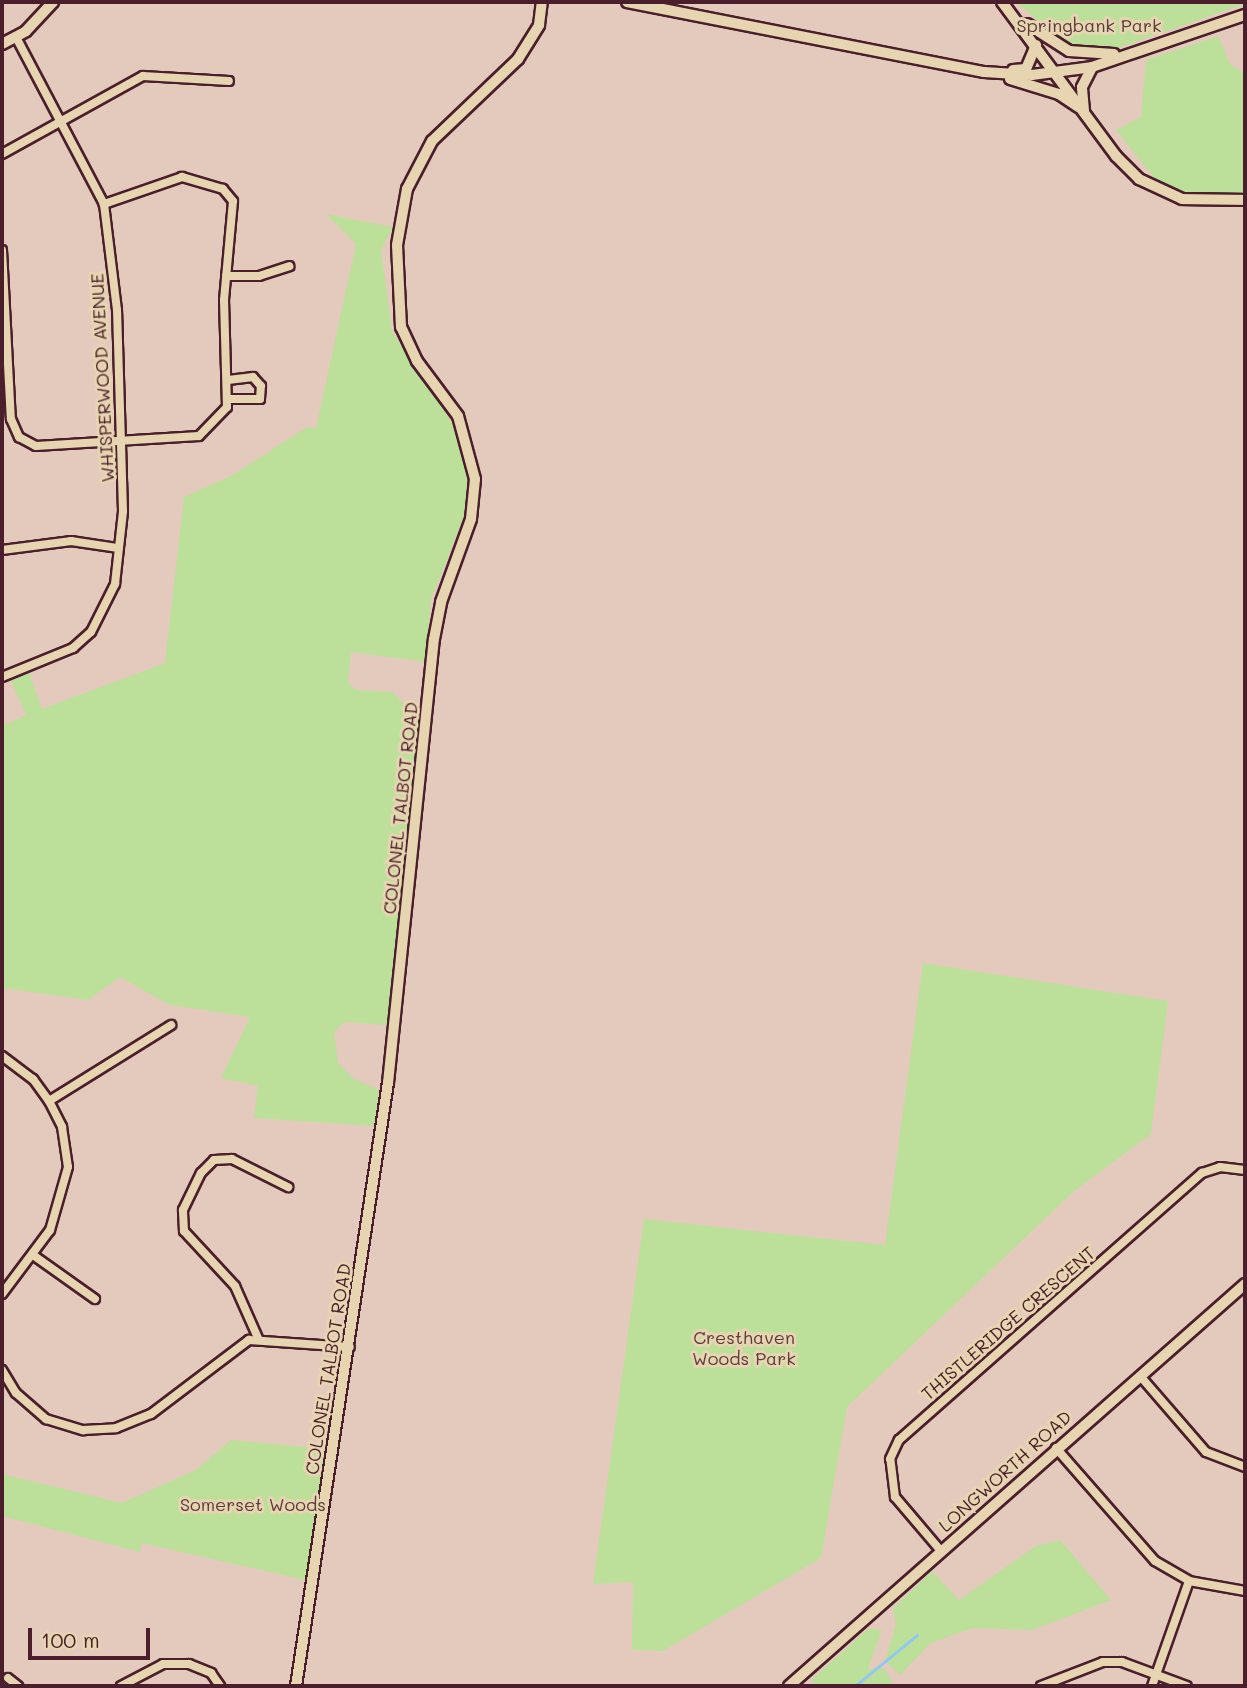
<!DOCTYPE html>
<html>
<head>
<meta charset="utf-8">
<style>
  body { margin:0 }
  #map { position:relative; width:1247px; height:1688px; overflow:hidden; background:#e4cabd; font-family:Mali,sans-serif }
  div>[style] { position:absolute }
  .green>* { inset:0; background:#bcdf9a }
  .stream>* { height:2.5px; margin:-1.25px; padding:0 1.25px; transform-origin:1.25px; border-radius:1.25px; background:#91c8f0 }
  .roads { filter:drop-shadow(2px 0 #4a1f2b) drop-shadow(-2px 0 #4a1f2b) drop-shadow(0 2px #4a1f2b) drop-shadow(0 -2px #4a1f2b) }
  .street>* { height:8px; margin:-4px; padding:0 4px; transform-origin:4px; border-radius:4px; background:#e7d4b1 }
  .secondary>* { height:10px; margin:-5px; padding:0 5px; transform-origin:5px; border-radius:5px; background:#e7d4b1 }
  span { translate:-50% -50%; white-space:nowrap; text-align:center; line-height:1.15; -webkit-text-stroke:6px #e7d4b1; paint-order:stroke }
  .park-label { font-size:18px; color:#5b3c3c }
  .street-label { font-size:18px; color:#4a1f2b }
  .frame { position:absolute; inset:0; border:4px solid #4a1f2b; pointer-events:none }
  .scale { position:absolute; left:28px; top:1628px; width:122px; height:32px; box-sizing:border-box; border:4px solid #4a1f2b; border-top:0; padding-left:9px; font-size:21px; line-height:24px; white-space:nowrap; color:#4a1f2b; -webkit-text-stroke:5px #e7d4b1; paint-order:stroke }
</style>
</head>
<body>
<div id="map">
  <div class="green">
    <div style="clip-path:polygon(1016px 2px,1245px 2px,1245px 4px,1112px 50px,1069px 47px)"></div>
    <div style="clip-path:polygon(1218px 36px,1230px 64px,1245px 74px,1245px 195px,1188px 195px,1157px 181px,1116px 130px,1141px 117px,1146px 60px)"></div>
    <div style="clip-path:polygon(326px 214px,393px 227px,381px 250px,392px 331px,455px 428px,469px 483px,467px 508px,431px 600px,425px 662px,351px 652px,348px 683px,357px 690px,392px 692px,405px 705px,420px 708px,387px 1025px,344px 1022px,334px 1032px,338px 1063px,354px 1079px,379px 1090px,374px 1126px,254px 1118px,258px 1086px,221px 1078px,250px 1017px,170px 1005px,120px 977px,88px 1000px,2px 988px,2px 726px,26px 715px,9px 676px,27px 667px,42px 709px,165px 663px,184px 497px,233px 475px,307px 427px,316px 428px,356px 244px)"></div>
    <div style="clip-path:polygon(923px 963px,1168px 1001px,1151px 1134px,1073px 1192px,847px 1407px,821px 1558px,663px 1651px,632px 1650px,633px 1582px,593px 1584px,644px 1219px,885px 1245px)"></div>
    <div style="clip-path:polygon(231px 1440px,328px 1449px,305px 1580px,142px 1543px,140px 1552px,2px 1516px,2px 1474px,122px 1503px,196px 1470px)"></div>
    <div style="clip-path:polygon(1060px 1540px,1111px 1600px,1032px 1630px,973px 1628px,931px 1643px,900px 1675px,885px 1661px,896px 1624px,893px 1608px,932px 1571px,959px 1600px,1036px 1546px)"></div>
    <div style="clip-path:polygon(869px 1628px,882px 1630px,868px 1669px,884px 1668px,895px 1686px,816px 1686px,811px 1680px)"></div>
  </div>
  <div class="stream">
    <div style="left:855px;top:1686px;width:80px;rotate:-39.4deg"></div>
  </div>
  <div class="roads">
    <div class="street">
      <div style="left:2px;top:154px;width:161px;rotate:-29deg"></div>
      <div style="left:143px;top:76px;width:86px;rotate:3.3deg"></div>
      <div style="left:2px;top:250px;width:169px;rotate:87deg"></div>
      <div style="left:11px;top:419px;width:20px;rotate:66deg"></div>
      <div style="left:19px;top:437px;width:19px;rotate:28deg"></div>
      <div style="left:36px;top:446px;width:163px;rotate:-3.5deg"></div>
      <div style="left:199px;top:436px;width:40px;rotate:-46deg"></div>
      <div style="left:227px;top:407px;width:107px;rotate:-91.6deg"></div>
      <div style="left:224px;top:300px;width:99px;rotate:-84.8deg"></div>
      <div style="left:233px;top:201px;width:16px;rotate:-130deg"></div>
      <div style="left:223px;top:189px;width:43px;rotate:-163.7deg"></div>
      <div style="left:182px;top:177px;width:83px;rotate:160.9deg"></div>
      <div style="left:226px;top:276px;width:33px"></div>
      <div style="left:259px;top:276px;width:32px;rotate:-18deg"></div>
      <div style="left:228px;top:399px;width:32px"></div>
      <div style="left:260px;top:399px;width:13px;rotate:-86deg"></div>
      <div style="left:261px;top:386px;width:12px;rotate:-132deg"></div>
      <div style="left:253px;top:377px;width:25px;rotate:173deg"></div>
      <div style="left:2px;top:550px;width:70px;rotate:-7.4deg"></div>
      <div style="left:71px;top:541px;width:48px;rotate:8.5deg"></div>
      <div style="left:2px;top:677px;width:77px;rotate:-22.2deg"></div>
      <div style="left:73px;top:648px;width:24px;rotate:-42deg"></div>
      <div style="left:91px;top:632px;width:54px;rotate:-63.4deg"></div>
      <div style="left:115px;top:584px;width:73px;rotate:-83.7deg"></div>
      <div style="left:123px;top:511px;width:201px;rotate:-91.7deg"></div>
      <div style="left:117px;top:310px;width:107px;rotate:-97deg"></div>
      <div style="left:104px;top:204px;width:189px;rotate:-117.8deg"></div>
      <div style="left:2px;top:1056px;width:39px;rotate:37deg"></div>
      <div style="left:33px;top:1079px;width:27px;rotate:54deg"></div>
      <div style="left:49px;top:1101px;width:29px;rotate:63deg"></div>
      <div style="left:62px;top:1127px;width:40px;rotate:81.5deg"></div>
      <div style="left:68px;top:1167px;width:66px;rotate:105.9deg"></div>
      <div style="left:50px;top:1230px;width:80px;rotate:126.9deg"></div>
      <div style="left:49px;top:1101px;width:144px;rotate:-31.9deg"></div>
      <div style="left:33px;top:1255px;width:76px;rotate:35.4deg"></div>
      <div style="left:258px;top:1338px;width:57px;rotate:-113.9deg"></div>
      <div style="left:235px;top:1286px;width:75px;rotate:-132.8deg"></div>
      <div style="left:184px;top:1231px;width:21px;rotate:-93deg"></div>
      <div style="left:183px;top:1210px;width:41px;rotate:-64.1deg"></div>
      <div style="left:201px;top:1173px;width:18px;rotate:-45deg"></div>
      <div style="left:214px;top:1160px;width:18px;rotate:-3deg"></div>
      <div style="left:232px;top:1159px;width:63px;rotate:26.6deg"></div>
      <div style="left:2px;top:1370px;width:27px;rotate:59deg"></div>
      <div style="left:16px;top:1393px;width:40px;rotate:41deg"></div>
      <div style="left:46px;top:1419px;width:39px;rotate:17deg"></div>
      <div style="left:83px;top:1430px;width:33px;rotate:-3deg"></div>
      <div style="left:116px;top:1428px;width:38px;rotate:-22deg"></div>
      <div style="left:151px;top:1414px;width:123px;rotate:-37.1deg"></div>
      <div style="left:249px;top:1340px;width:101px;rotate:4deg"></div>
      <div style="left:1141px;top:1377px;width:99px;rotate:49.1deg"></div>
      <div style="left:1206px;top:1452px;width:42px;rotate:21deg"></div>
      <div style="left:1056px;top:1448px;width:150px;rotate:48.8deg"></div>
      <div style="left:1155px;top:1561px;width:39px;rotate:30deg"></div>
      <div style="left:1189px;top:1581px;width:57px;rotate:10.1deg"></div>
      <div style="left:941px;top:1551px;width:71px;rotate:-130.4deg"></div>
      <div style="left:895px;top:1497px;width:38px;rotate:-97deg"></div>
      <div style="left:890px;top:1459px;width:21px;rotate:-65deg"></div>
      <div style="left:899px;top:1440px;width:404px;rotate:-41.4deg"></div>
      <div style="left:1202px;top:1173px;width:19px;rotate:-18deg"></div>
      <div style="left:1220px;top:1167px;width:25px;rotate:7deg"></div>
      <div style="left:8px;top:1678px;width:13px;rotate:39deg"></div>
      <div style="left:121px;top:1686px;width:47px;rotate:-27.6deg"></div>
      <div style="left:163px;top:1664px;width:26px"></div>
      <div style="left:189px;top:1664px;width:24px;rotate:22deg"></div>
      <div style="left:211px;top:1673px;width:16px;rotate:55deg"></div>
      <div style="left:1041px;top:1686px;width:66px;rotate:-21.2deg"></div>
      <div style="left:1103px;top:1662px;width:19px"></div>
      <div style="left:1122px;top:1662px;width:69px;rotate:20.3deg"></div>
      <div style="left:1152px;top:1686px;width:111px;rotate:-70.6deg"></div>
    </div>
    <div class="secondary">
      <div style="left:627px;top:2px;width:364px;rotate:11.1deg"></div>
      <div style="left:984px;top:72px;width:48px;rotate:3.6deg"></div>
      <div style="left:1032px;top:75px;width:61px;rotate:-7.6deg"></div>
      <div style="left:1092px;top:67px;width:162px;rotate:-18.8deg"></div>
      <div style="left:1002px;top:2px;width:192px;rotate:53.5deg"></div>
      <div style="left:1116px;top:156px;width:33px;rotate:45deg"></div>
      <div style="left:1139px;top:179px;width:47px;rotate:24.9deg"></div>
      <div style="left:1182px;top:199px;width:63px;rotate:0.9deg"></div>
      <div style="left:1027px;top:24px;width:50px;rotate:32.7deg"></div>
      <div style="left:1069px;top:51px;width:45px;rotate:3.8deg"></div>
      <div style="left:2px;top:44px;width:27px;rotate:-28deg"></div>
      <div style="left:26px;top:31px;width:40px;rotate:-47deg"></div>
      <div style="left:1013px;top:70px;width:13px;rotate:-4deg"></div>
      <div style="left:1026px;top:69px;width:26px;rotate:-67deg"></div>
      <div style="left:1010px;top:79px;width:51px;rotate:17deg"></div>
      <div style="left:1059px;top:94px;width:23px;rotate:34deg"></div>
      <div style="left:1084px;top:111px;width:24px;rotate:-95deg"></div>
      <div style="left:1082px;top:87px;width:22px;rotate:-63deg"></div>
      <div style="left:296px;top:1686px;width:610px;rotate:-81.33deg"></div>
      <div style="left:388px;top:1083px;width:446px;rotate:-84.1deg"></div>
      <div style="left:434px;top:639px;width:38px;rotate:-79deg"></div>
      <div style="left:441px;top:602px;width:88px;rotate:-70.1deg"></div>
      <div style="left:471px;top:519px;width:40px;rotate:-84.3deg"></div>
      <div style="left:475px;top:479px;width:65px;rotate:-105.1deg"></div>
      <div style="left:458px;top:416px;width:69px;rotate:-126.7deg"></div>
      <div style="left:417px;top:361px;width:38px;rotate:-115deg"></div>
      <div style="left:401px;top:327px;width:82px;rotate:-92.8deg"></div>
      <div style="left:397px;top:245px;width:57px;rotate:-79.9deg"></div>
      <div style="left:407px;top:189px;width:54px;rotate:-62.5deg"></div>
      <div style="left:432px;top:141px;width:119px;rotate:-43.6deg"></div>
      <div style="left:518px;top:59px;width:40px;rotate:-58deg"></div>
      <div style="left:539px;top:25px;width:23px;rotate:-83deg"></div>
      <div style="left:789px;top:1686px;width:608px;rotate:-41.4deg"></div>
    </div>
  </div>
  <div class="park-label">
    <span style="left:1089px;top:25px">Springbank Park</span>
    <span style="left:744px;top:1348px">Cresthaven<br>Woods Park</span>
    <span style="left:253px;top:1504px">Somerset Woods</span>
  </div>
  <div class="street-label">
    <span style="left:102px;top:378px;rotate:-93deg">WHISPERWOOD AVENUE</span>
    <span style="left:400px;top:808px;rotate:-84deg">COLONEL TALBOT ROAD</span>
    <span style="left:1008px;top:1323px;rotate:-41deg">THISTLERIDGE CRESCENT</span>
    <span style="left:328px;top:1369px;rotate:-81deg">COLONEL TALBOT ROAD</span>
    <span style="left:1005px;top:1471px;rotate:-42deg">LONGWORTH ROAD</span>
  </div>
  <div class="frame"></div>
  <div class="scale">100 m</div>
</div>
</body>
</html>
